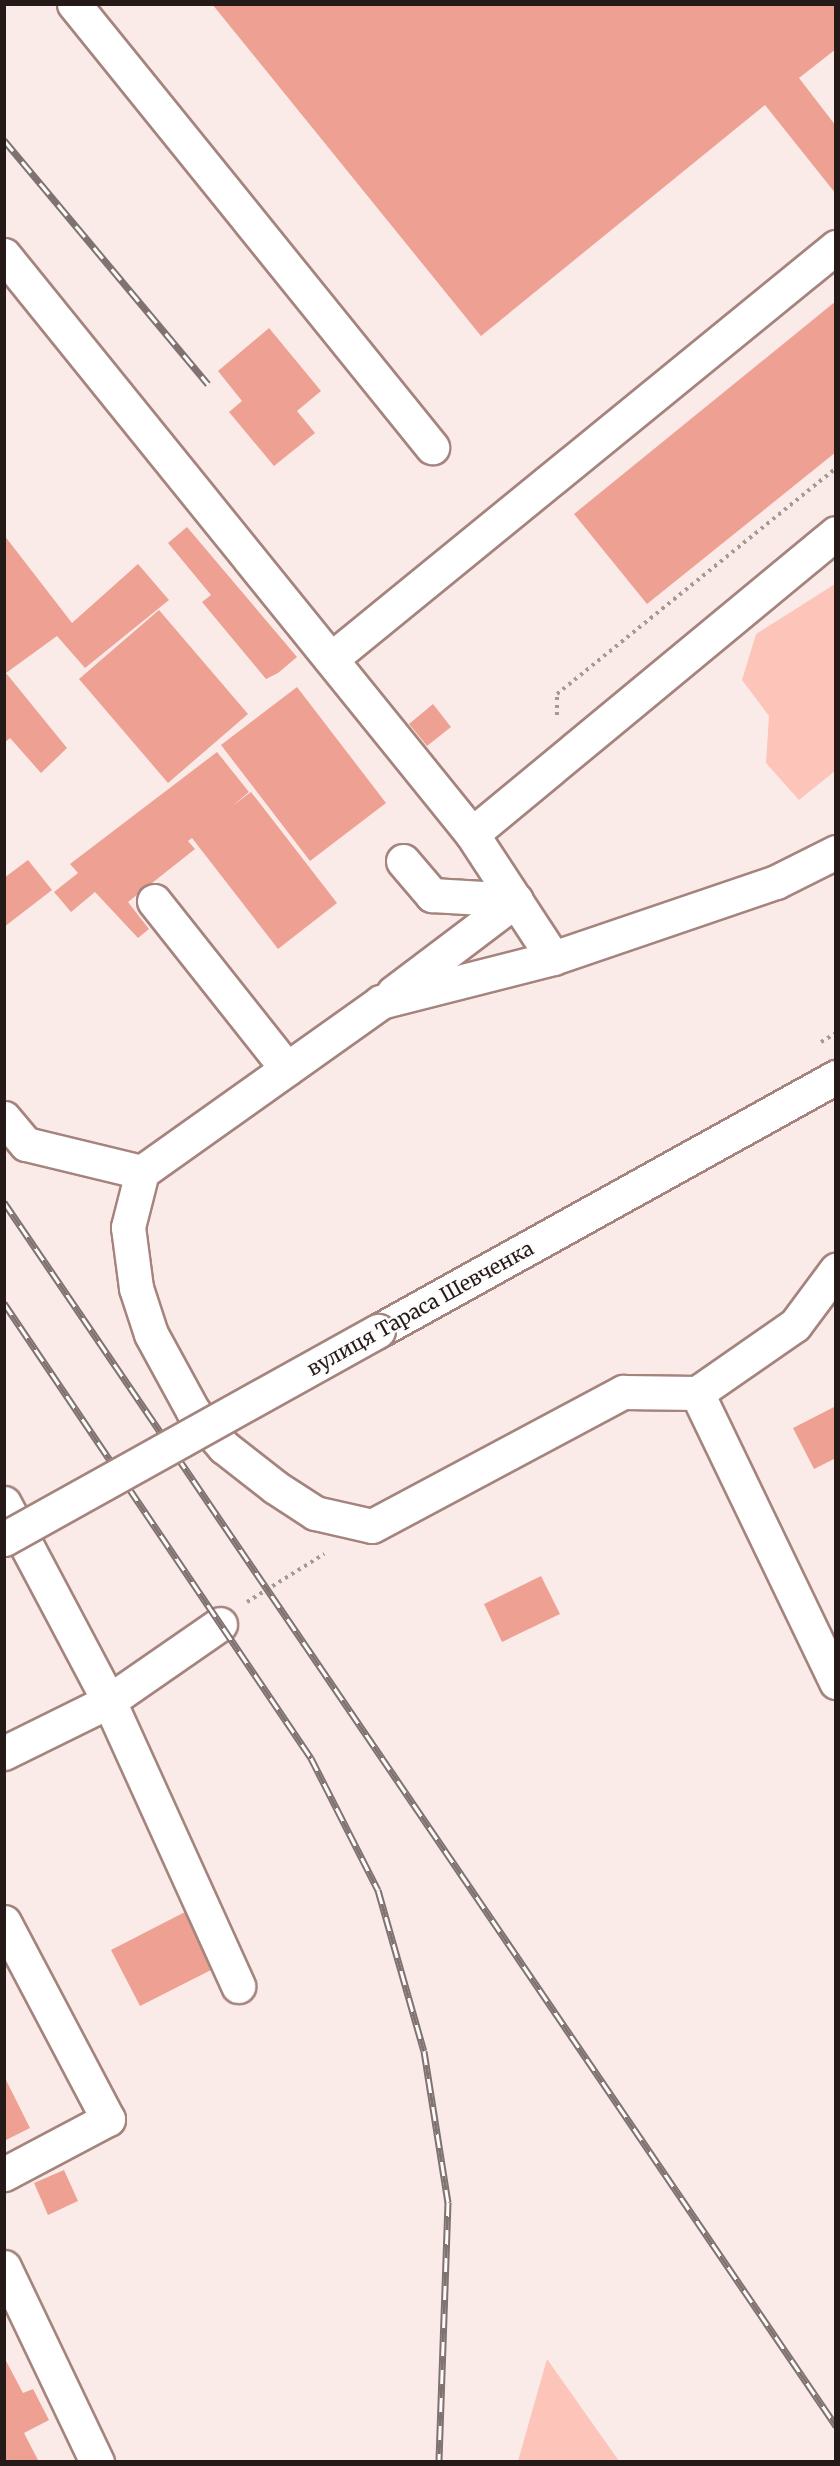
<!DOCTYPE html>
<html>
<head>
<meta charset="utf-8">
<style>
  body { margin:0 }
  #map { position:relative; width:840px; height:2466px; overflow:hidden; background:#faebe9; font-family:Merriweather,serif }
  div>[style] { position:absolute }
  .green>* { inset:0; background:#fdc4ba }
  .building>* { inset:0; background:#eea093 }
  .path>* { height:4px; margin-top:-2px; transform-origin:0; background:repeating-linear-gradient(90deg,#a59896 0 3px,transparent 0 7.5px) }
  .roads { filter:drop-shadow(2px 0 #a5847e) drop-shadow(-2px 0 #a5847e) drop-shadow(0 2px #a5847e) drop-shadow(0 -2px #a5847e) }
  .minor>* { height:33px; margin:-16.5px; padding:0 16.5px; transform-origin:16.5px; border-radius:16.5px; background:#fff }
  .major>* { height:33px; margin:-16.5px; padding:0 16.5px; transform-origin:16.5px; border-radius:16.5px; background:#fff }
  .rail>* { height:7px; margin-top:-3.5px; transform-origin:0; background:repeating-linear-gradient(90deg,#fcfcfc 0 14px,#7f7270 0 28px); box-sizing:border-box; border-block:2px solid #7f7270 }
  .bridges { filter:drop-shadow(2px 0 #a5847e) drop-shadow(-2px 0 #a5847e) drop-shadow(0 2px #a5847e) drop-shadow(0 -2px #a5847e) }
  .major-bridge>* { height:33px; margin:-16.5px; padding:0 16.5px; transform-origin:16.5px; border-radius:16.5px; background:#fff }
  span { translate:-50% -50%; white-space:nowrap; text-align:center; line-height:1.15; -webkit-text-stroke:4.5px #fcfcfc; paint-order:stroke }
  .street-label { font-size:20px; color:#261a18 }
  .frame { position:absolute; inset:0; border:6px solid #261a18; pointer-events:none }
</style>
</head>
<body>
<div id="map">
  <div class="green">
    <div style="clip-path:polygon(835px 584px,835px 771px,799px 800px,766px 763px,769px 716px,742px 680px,756px 634px)"></div>
    <div style="clip-path:polygon(547px 2359px,619px 2461px,518px 2461px)"></div>
  </div>
  <div class="building">
    <div style="clip-path:polygon(212px 4px,836px 4px,836px 49px,799px 78px,836px 126px,836px 194px,765px 105px,481px 336px)"></div>
    <div style="clip-path:polygon(836px 301px,836px 452px,647px 604px,574px 514px)"></div>
    <div style="clip-path:polygon(269px 328px,321px 391px,297px 411px,315px 433px,274px 466px,229px 412px,242px 401px,218px 371px)"></div>
    <div style="clip-path:polygon(187px 527px,297px 657px,278px 673px,266px 679px,202px 602px,211px 595px,168px 543px)"></div>
    <div style="clip-path:polygon(4px 535px,72px 623px,138px 564px,169px 600px,85px 668px,57px 636px,6px 673px,67px 748px,41px 773px,10px 738px,4px 743px)"></div>
    <div style="clip-path:polygon(159px 610px,248px 714px,168px 783px,79px 679px)"></div>
    <div style="clip-path:polygon(297px 687px,386px 803px,310px 861px,221px 745px)"></div>
    <div style="clip-path:polygon(433px 704px,451px 727px,427px 746px,409px 724px)"></div>
    <div style="clip-path:polygon(217px 752px,249px 792px,232px 806px,251px 792px,337px 903px,278px 949px,192px 838px,188px 841px,195px 849px,128px 902px,149px 929px,138px 938px,95px 892px,71px 912px,54px 892px,78px 873px,70px 864px)"></div>
    <div style="clip-path:polygon(28px 860px,52px 890px,4px 927px,4px 878px)"></div>
    <div style="clip-path:polygon(836px 1406px,836px 1458px,814px 1469px,793px 1428px)"></div>
    <div style="clip-path:polygon(541px 1576px,560px 1614px,502px 1642px,484px 1604px)"></div>
    <div style="clip-path:polygon(185px 1912px,213px 1969px,140px 2006px,111px 1950px)"></div>
    <div style="clip-path:polygon(4px 2076px,30px 2128px,4px 2141px)"></div>
    <div style="clip-path:polygon(64px 2170px,78px 2201px,48px 2215px,34px 2183px)"></div>
    <div style="clip-path:polygon(4px 2357px,23px 2393px,33px 2389px,49px 2420px,24px 2433px,39px 2462px,4px 2462px)"></div>
  </div>
  <div class="path">
    <div style="left:557px;top:715px;width:21px;rotate:-90deg"></div>
    <div style="left:557px;top:694px;width:359px;rotate:-39deg"></div>
    <div style="left:821px;top:1042px;width:17px;rotate:-31deg"></div>
    <div style="left:247px;top:1602px;width:91px;rotate:-31.9deg"></div>
  </div>
  <div class="roads">
    <div class="minor">
      <div style="left:74px;top:4px;width:570px;rotate:51.06deg"></div>
      <div style="left:4px;top:255px;width:744px;rotate:51.05deg"></div>
      <div style="left:472px;top:834px;width:148px;rotate:56.8deg"></div>
      <div style="left:331px;top:659px;width:652px;rotate:-39.21deg"></div>
      <div style="left:472px;top:834px;width:472px;rotate:-39.6deg"></div>
      <div style="left:836px;top:852px;width:67px;rotate:153.4deg"></div>
      <div style="left:776px;top:882px;width:236px;rotate:161.2deg"></div>
      <div style="left:553px;top:958px;width:178px;rotate:165.7deg"></div>
      <div style="left:381px;top:1002px;width:293px;rotate:144.6deg"></div>
      <div style="left:142px;top:1172px;width:57px;rotate:104.3deg"></div>
      <div style="left:128px;top:1227px;width:62px;rotate:82.5deg"></div>
      <div style="left:136px;top:1288px;width:48px;rotate:71.9deg"></div>
      <div style="left:151px;top:1334px;width:88px;rotate:61.4deg"></div>
      <div style="left:193px;top:1411px;width:48px;rotate:49.3deg"></div>
      <div style="left:224px;top:1447px;width:65px;rotate:38.1deg"></div>
      <div style="left:275px;top:1487px;width:48px;rotate:33deg"></div>
      <div style="left:315px;top:1513px;width:58px;rotate:12.8deg"></div>
      <div style="left:372px;top:1526px;width:285px;rotate:-28.1deg"></div>
      <div style="left:623px;top:1392px;width:74px;rotate:0.8deg"></div>
      <div style="left:697px;top:1393px;width:119px;rotate:-34.8deg"></div>
      <div style="left:795px;top:1325px;width:69px;rotate:-53.3deg"></div>
      <div style="left:403px;top:861px;width:45px;rotate:49.5deg"></div>
      <div style="left:432px;top:895px;width:84px;rotate:3.4deg"></div>
      <div style="left:154px;top:901px;width:214px;rotate:51.6deg"></div>
      <div style="left:393px;top:993px;width:154px;rotate:-37.1deg"></div>
      <div style="left:4px;top:1118px;width:34px;rotate:50deg"></div>
      <div style="left:26px;top:1144px;width:119px;rotate:13.6deg"></div>
      <div style="left:697px;top:1393px;width:321px;rotate:64.3deg"></div>
      <div style="left:4px;top:1503px;width:224px;rotate:62.1deg"></div>
      <div style="left:109px;top:1701px;width:313px;rotate:65.6deg"></div>
      <div style="left:4px;top:1753px;width:117px;rotate:-26.3deg"></div>
      <div style="left:109px;top:1701px;width:135px;rotate:-34.7deg"></div>
      <div style="left:4px;top:1922px;width:223px;rotate:62.2deg"></div>
      <div style="left:108px;top:2119px;width:118px;rotate:152.1deg"></div>
      <div style="left:4px;top:2267px;width:216px;rotate:64.5deg"></div>
    </div>
    <div class="major">
      <div style="left:378px;top:1331px;width:524px;rotate:-29.01deg"></div>
    </div>
  </div>
  <div class="rail">
    <div style="left:4px;top:140px;width:318px;rotate:50.1deg"></div>
    <div style="left:4px;top:1202px;width:1480px;rotate:55.79deg"></div>
    <div style="left:4px;top:1303px;width:549px;rotate:55.99deg"></div>
    <div style="left:311px;top:1758px;width:148px;rotate:63.1deg"></div>
    <div style="left:378px;top:1890px;width:167px;rotate:74.1deg"></div>
    <div style="left:424px;top:2051px;width:153px;rotate:81deg"></div>
    <div style="left:448px;top:2202px;width:260px;rotate:92deg"></div>
  </div>
  <div class="bridges">
    <div class="major-bridge">
      <div style="left:4px;top:1539px;width:428px;rotate:-29.1deg"></div>
    </div>
  </div>
  <div class="street-label">
    <span style="left:420px;top:1308px;rotate:-29deg">вулиця Тараса Шевченка</span>
  </div>
  <div class="frame"></div>
</div>
</body>
</html>
